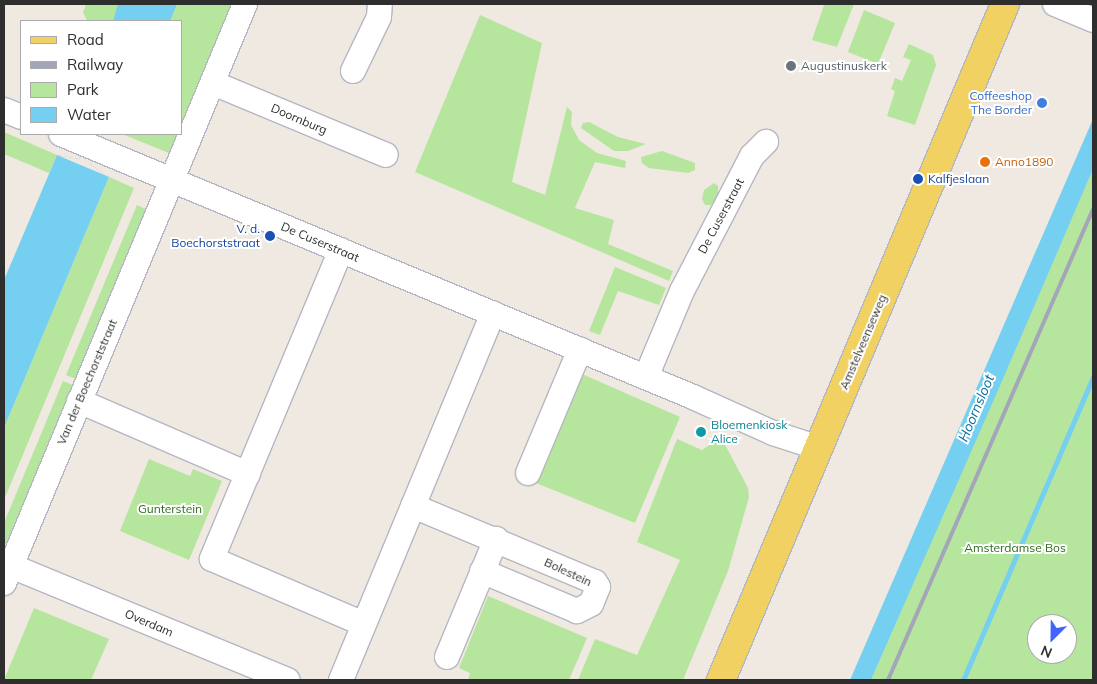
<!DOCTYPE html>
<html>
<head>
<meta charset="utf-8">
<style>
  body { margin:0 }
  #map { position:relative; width:1097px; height:684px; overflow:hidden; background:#efe9e1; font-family:Mulish,sans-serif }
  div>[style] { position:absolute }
  .green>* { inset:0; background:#b6e59e }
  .water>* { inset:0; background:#75cff0 }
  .pier>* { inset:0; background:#efe9e1 }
  .stream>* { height:5px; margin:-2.5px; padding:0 2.5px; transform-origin:2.5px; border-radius:2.5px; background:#75cff0 }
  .roads { filter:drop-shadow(1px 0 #b4b7c1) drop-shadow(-1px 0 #b4b7c1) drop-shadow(0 1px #b4b7c1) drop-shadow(0 -1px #b4b7c1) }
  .minor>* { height:24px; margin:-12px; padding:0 12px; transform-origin:12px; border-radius:12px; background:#fff }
  .major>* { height:28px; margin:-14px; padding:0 14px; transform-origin:14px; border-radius:14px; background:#f2d163 }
  .rail>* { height:4px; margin:-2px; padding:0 2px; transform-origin:2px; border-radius:2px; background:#a3a6b8 }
  .dots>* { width:14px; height:14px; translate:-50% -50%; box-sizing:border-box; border:2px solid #fff; border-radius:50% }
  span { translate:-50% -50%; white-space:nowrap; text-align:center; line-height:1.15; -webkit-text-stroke:4px #fff; paint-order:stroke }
  .worship-label { font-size:12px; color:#5b616d }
  .left { translate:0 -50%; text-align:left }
  .shop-label { font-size:12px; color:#366cbe }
  .right { translate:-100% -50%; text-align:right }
  .street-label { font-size:12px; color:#2e2e2e }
  .food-label { font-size:12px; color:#c56008 }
  .transit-label { font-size:12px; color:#164399 }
  .culture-label { font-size:12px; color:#0d838f }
  .park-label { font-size:12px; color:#2c6e1b }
  .water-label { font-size:14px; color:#0d6fa3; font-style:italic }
  .frame { position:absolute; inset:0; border:5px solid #2e2e2e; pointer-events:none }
  .legend { position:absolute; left:20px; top:20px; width:162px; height:115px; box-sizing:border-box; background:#fff; border:1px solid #ababab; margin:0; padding:6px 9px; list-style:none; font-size:15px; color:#2e2e2e }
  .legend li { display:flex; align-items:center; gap:10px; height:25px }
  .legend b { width:25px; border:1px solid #ababab }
  .north { position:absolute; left:1027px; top:614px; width:50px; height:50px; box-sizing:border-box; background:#fff; border:1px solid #ababab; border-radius:50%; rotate:203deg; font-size:14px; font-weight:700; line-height:20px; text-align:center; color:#2e2e2e }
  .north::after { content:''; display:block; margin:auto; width:18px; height:22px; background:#4264fb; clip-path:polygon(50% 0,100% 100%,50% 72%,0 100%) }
</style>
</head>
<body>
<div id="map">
  <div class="green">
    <div style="clip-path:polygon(86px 4px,234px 4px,174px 155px,122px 134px,181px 134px,181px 21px,87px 21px,83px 12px)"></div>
    <div style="clip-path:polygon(821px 4px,854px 4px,837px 47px,812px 40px,824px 5px)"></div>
    <div style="clip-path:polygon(864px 10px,895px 23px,878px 64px,848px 52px)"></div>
    <div style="clip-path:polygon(480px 15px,542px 43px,512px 182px,545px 195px,567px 107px,572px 112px,571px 125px,579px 140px,597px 153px,626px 161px,625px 168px,595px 162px,575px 208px,614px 220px,608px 244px,673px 271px,669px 281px,415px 172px)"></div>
    <div style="clip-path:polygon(909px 44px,933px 55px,936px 65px,915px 125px,887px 116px,895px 91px,891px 89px,895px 78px,902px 81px,911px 60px,903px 57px)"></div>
    <div style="clip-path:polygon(589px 122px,618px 137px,646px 144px,628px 151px,614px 151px,581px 128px,583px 123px)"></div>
    <div style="clip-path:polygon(4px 132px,57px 155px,49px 173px,4px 154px)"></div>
    <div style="clip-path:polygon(662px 151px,695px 163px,695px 170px,688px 173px,649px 168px,642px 163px,641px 157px)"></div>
    <div style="clip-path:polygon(evenodd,1093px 169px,1093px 680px,871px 680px,1069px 222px,1093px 169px,1037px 624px,1067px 624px,1067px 654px,1037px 654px,1037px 624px)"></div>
    <div style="clip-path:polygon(109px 177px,134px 188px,4px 500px,4px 428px)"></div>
    <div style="clip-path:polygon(714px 183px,718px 186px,718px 196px,711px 205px,705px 205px,702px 199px,704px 190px)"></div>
    <div style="clip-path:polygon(137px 205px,147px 210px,76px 379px,66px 375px)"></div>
    <div style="clip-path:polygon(615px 267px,666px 288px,659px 305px,618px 291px,600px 335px,589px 331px)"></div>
    <div style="clip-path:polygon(582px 374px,680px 417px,635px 523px,536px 483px)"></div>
    <div style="clip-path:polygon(63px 381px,80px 388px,58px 425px,14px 527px,12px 546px,4px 543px,4px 523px)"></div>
    <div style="clip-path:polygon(721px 437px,748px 488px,749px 497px,728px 571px,683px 680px,578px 680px,595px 639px,637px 655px,680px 560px,637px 542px,677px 439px,702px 450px)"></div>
    <div style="clip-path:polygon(149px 459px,190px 476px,193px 469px,222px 481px,189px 560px,120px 531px)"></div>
    <div style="clip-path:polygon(488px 596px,587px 638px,569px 680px,468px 680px,470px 673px,459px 668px)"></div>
    <div style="clip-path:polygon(34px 608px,109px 639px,91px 680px,4px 680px)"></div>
  </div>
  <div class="water">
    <div style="clip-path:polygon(118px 4px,177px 4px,170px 21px,113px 21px)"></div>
    <div style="clip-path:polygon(1093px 119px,1093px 169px,999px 388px,871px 680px,850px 680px)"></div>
    <div style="clip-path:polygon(90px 134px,103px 134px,90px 164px,109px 177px,4px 428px,4px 280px,57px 155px,79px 159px)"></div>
  </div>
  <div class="pier">
    <div style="clip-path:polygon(90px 134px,103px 134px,90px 164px,109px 177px,57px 155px,79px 159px)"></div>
  </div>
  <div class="stream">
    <div style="left:963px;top:680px;width:330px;rotate:-66.8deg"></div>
  </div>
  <div class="roads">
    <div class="minor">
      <div style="left:1055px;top:4px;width:41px;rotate:22.8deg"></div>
      <div style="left:353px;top:71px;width:60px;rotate:-64.3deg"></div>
      <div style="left:379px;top:17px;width:13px;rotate:-86deg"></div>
      <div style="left:213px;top:83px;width:187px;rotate:22.6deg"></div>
      <div style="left:4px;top:110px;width:18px;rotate:22deg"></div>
      <div style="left:61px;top:134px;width:685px;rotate:22.59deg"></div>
      <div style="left:693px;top:397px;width:88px;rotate:24.2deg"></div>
      <div style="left:773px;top:433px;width:48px;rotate:18.1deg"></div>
      <div style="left:341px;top:250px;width:335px;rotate:112.7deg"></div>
      <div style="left:212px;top:559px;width:165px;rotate:23.2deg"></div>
      <div style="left:646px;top:377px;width:93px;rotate:-67.3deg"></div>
      <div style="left:682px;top:291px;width:152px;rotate:-62.6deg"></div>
      <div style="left:752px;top:156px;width:20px;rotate:-45deg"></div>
      <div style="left:79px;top:401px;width:184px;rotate:23.4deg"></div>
      <div style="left:528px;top:473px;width:134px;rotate:-67.2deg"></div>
      <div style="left:413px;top:506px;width:197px;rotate:22.7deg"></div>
      <div style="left:595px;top:582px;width:6px;rotate:59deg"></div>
      <div style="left:598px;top:587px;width:18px;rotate:112deg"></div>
      <div style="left:591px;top:604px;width:16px;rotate:153deg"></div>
      <div style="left:577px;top:611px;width:103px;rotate:-157.2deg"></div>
      <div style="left:11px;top:566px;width:299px;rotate:22.4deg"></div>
      <div style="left:4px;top:583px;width:627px;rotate:-67.4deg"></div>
      <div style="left:447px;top:657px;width:128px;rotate:-67.4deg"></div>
      <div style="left:341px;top:680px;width:397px;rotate:-67.5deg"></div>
    </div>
    <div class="major">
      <div style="left:721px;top:680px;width:733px;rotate:-67.21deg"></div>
    </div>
  </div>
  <div class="rail">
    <div style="left:888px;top:680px;width:514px;rotate:-66.48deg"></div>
  </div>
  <div class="dots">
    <div style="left:791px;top:66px;background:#6b7280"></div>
    <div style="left:1042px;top:103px;background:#3f7fe0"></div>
    <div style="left:985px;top:162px;background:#e8710a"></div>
    <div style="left:918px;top:179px;background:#1a4fb4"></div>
    <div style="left:270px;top:236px;background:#1a4fb4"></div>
    <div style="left:701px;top:432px;background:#0f9aa8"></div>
  </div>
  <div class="worship-label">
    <span class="left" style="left:801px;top:66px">Augustinuskerk</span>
  </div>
  <div class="shop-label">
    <span class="right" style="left:1032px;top:103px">Coffeeshop<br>The Border</span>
  </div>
  <div class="street-label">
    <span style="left:299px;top:119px;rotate:23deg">Doornburg</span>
    <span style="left:721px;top:216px;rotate:-62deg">De Cuserstraat</span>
    <span style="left:320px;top:242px;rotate:23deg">De Cuserstraat</span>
    <span style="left:863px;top:342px;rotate:-67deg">Amstelveenseweg</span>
    <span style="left:87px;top:382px;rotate:-67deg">Van der Boechorststraat</span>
    <span style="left:568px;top:572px;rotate:25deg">Bolestein</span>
    <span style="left:149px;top:623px;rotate:23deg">Overdam</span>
  </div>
  <div class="food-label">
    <span class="left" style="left:995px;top:162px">Anno1890</span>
  </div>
  <div class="transit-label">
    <span class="left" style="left:928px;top:179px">Kalfjeslaan</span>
    <span class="right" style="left:260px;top:236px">V. d.<br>Boechorststraat</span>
  </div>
  <div class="culture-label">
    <span class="left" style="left:711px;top:432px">Bloemenkiosk<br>Alice</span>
  </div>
  <div class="park-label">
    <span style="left:170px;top:509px">Gunterstein</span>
    <span style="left:1015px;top:548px">Amsterdamse Bos</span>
  </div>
  <div class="water-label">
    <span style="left:976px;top:408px;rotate:-67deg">Hoornsloot</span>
  </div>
  <div class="frame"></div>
  <ul class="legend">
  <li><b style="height:6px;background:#f2d163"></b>Road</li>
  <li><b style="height:6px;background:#a3a6b8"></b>Railway</li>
  <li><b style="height:14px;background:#b6e59e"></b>Park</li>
  <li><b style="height:14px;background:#75cff0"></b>Water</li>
  </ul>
  <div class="north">N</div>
</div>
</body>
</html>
